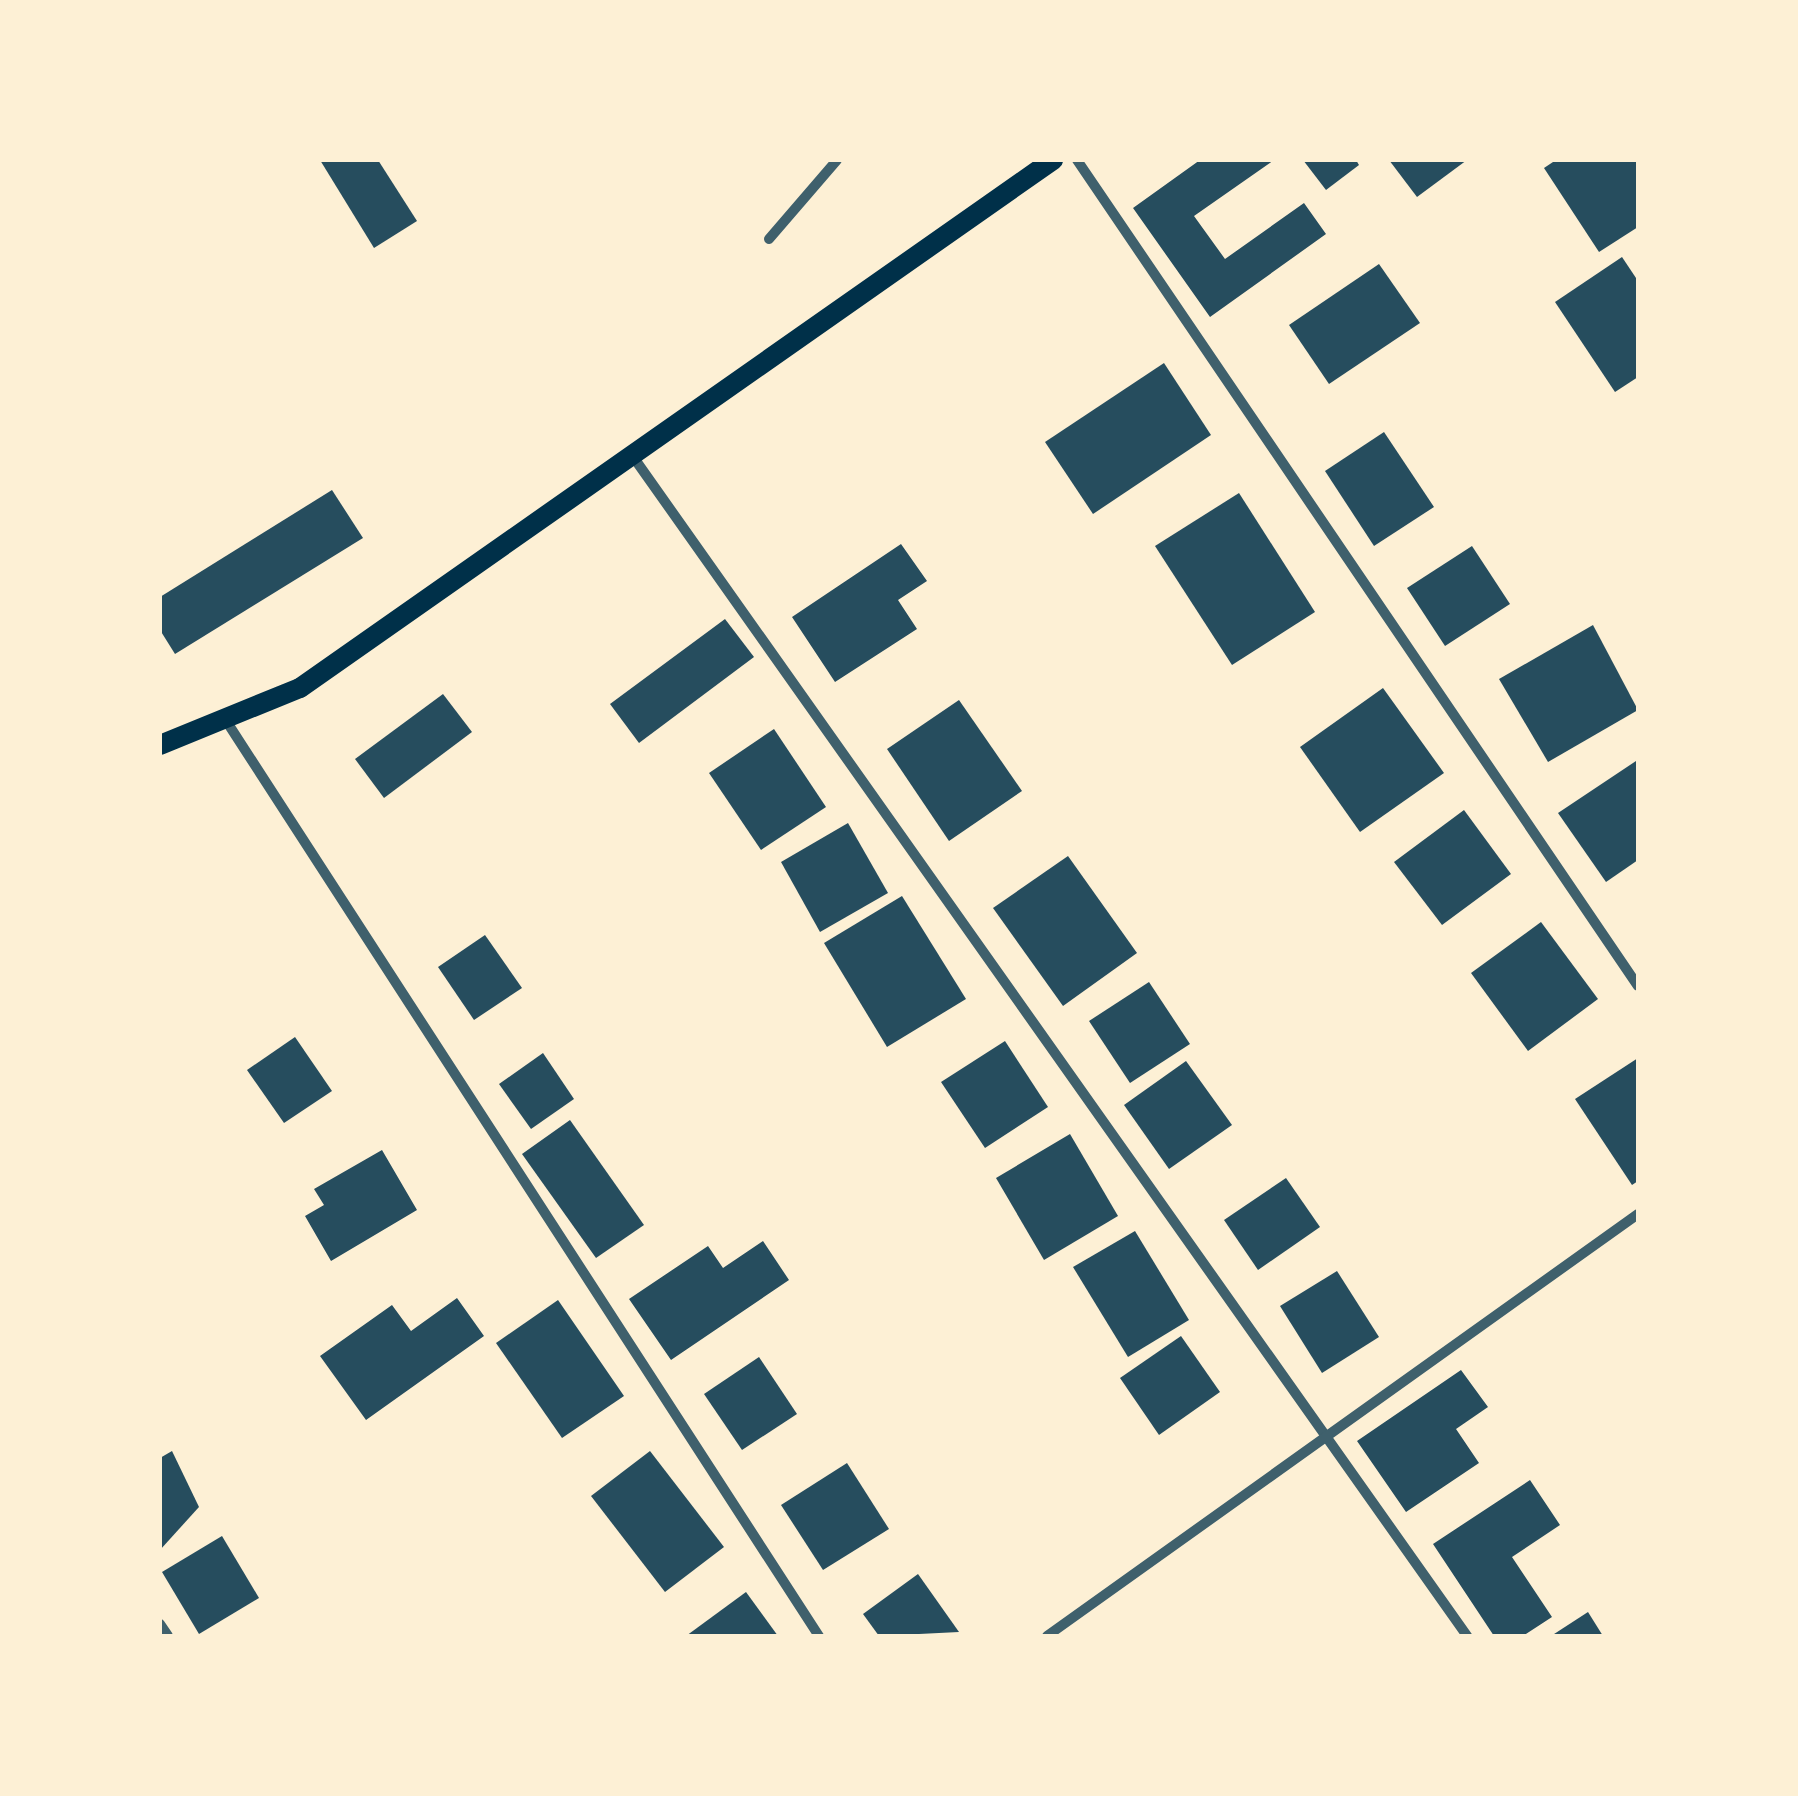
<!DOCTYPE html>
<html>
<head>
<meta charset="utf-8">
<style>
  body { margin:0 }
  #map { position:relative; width:1798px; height:1796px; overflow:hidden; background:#fdf0d5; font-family:"PT Sans",sans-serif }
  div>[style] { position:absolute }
  .building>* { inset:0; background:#264d5e }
  .minor>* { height:10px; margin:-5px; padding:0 5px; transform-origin:5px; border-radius:5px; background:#3f606c }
  .secondary>* { height:20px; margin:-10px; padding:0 10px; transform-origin:10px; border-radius:10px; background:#003049 }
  span { translate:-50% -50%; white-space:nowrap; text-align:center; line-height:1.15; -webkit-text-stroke:9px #fdf0d5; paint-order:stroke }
  .frame { position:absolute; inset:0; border:162px solid #fdf0d5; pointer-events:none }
</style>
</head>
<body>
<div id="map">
  <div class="building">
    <div style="clip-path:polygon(320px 160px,378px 160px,417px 221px,374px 248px)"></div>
    <div style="clip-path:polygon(1200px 160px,1274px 160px,1194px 216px,1225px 259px,1304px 203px,1326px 234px,1210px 317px,1133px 208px)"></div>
    <div style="clip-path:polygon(1303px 160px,1356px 160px,1359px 165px,1326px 190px)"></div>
    <div style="clip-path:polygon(1389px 160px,1467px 160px,1417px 197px)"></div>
    <div style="clip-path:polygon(1556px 160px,1638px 160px,1638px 227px,1599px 252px,1544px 168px)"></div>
    <div style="clip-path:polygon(1622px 257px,1638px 281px,1638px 377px,1615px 392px,1555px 302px)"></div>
    <div style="clip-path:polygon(1379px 264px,1420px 323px,1329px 384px,1289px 325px)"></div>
    <div style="clip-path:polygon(1164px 363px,1211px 435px,1093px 514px,1045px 442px)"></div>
    <div style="clip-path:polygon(1384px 432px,1434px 507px,1374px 546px,1325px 471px)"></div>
    <div style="clip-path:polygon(332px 490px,363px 538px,175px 654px,160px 630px,160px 597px)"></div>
    <div style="clip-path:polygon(1239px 493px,1315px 612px,1232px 665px,1155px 546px)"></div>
    <div style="clip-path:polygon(901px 544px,927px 581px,898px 600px,917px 629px,835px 682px,792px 617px)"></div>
    <div style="clip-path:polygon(1472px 546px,1510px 604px,1445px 646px,1407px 588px)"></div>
    <div style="clip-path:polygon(725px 619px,754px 657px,639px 743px,610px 704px)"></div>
    <div style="clip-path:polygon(1593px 625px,1638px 710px,1548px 762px,1499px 679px)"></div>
    <div style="clip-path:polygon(1383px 688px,1444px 773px,1360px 832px,1300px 747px)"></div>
    <div style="clip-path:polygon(443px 694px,472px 732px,384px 798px,355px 759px)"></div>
    <div style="clip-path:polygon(959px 700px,1022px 791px,949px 841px,887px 749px)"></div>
    <div style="clip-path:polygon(774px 729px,826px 807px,761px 850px,709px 773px)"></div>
    <div style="clip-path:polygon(1636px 761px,1638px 860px,1606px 882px,1558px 813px)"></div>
    <div style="clip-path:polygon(1464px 810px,1511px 874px,1442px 925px,1394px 862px)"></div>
    <div style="clip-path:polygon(848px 823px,888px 893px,820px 932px,781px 862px)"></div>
    <div style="clip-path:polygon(1068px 856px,1137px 953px,1063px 1006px,993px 908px)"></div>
    <div style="clip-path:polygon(902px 896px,966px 999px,887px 1047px,824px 943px)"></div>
    <div style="clip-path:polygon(1541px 922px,1598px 999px,1528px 1051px,1471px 973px)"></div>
    <div style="clip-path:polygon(485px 935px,522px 988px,474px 1020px,438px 967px)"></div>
    <div style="clip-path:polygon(1149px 982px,1190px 1044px,1130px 1083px,1089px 1021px)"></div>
    <div style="clip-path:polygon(295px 1037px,332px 1091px,284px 1123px,247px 1070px)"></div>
    <div style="clip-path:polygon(1005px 1041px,1048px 1107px,985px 1148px,941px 1082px)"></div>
    <div style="clip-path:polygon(543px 1053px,574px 1099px,531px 1129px,499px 1084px)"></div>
    <div style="clip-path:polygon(1638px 1058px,1638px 1181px,1632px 1185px,1575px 1099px)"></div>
    <div style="clip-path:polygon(1186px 1061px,1232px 1125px,1169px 1169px,1124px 1105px)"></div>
    <div style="clip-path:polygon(570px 1120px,644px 1225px,596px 1258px,522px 1154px)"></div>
    <div style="clip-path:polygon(1070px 1134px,1118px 1216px,1044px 1260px,996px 1178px)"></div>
    <div style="clip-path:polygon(382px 1150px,417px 1210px,331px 1261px,305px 1216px,324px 1205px,314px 1189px)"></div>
    <div style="clip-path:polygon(1286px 1178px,1320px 1227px,1258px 1270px,1224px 1220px)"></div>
    <div style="clip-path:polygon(1135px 1231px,1189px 1320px,1128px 1357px,1073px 1267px)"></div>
    <div style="clip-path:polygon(763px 1241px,789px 1280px,671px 1360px,629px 1299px,708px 1246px,723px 1268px)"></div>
    <div style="clip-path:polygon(1337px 1271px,1379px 1337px,1322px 1373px,1280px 1306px)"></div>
    <div style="clip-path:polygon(457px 1298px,484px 1336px,366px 1420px,320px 1356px,392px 1305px,411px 1331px)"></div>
    <div style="clip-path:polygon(558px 1300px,624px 1396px,562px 1438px,496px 1343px)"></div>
    <div style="clip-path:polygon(1181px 1336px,1220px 1392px,1159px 1435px,1120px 1378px)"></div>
    <div style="clip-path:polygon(759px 1357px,797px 1414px,742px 1450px,704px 1394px)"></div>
    <div style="clip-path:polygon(1461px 1370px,1488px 1407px,1456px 1429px,1479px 1463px,1406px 1512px,1357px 1441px)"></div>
    <div style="clip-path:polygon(172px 1451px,199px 1507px,160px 1550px,160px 1458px)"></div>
    <div style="clip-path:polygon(650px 1451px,724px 1547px,665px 1592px,591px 1496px)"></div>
    <div style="clip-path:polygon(847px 1463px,889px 1529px,823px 1570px,781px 1505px)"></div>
    <div style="clip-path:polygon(1530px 1480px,1560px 1525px,1512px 1557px,1552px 1617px,1523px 1636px,1494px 1636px,1433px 1544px)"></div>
    <div style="clip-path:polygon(222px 1536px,259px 1598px,199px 1634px,162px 1572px)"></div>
    <div style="clip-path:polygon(918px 1574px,959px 1632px,879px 1636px,863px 1614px)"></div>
    <div style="clip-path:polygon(746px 1592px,778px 1636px,686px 1636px)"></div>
    <div style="clip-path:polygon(1588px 1612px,1603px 1636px,1551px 1636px)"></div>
  </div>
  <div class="minor">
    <div style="left:1077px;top:160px;width:998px;rotate:55.82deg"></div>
    <div style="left:769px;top:239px;width:104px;rotate:-49.3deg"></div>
    <div style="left:634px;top:458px;width:1443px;rotate:54.73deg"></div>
    <div style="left:225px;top:719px;width:1093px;rotate:57.07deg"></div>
    <div style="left:160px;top:1624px;width:14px;rotate:56deg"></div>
    <div style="left:1047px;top:1636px;width:726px;rotate:-35.53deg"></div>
  </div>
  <div class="secondary">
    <div style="left:160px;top:745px;width:151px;rotate:-22.2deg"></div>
    <div style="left:300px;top:688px;width:920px;rotate:-35.04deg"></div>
  </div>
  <div class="frame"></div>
</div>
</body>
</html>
